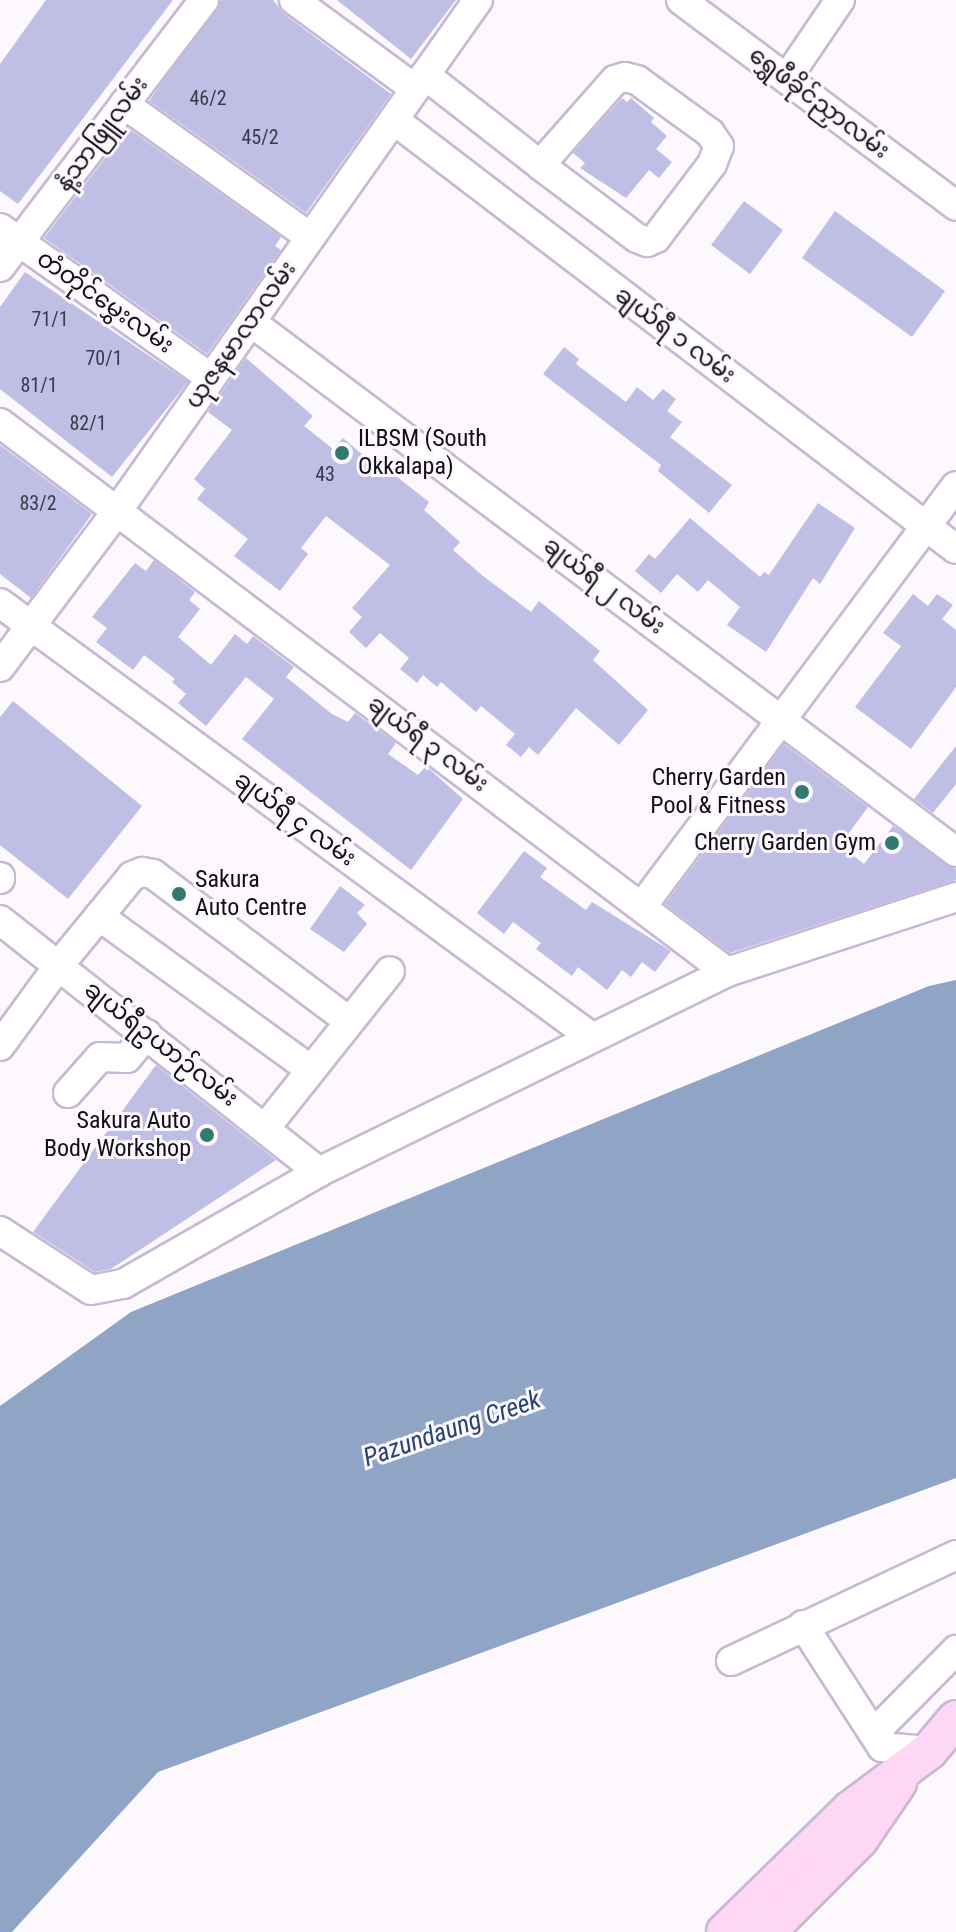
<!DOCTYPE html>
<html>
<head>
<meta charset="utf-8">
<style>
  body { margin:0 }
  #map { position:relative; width:956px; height:1932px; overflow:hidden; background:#fcf8fe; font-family:"Roboto Condensed","Noto Sans Myanmar",sans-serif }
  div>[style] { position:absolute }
  .water>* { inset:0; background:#90a4c6 }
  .building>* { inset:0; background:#bfbee5 }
  .roads { filter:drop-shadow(2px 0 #c9b8d5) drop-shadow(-2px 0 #c9b8d5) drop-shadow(0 2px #c9b8d5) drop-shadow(0 -2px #c9b8d5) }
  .minor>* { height:28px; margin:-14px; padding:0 14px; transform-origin:14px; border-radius:14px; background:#fff }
  .major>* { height:36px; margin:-18px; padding:0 18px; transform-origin:18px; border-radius:18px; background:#fed7f4 }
  .dots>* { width:22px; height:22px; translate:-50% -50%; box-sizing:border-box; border:4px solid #fcf8fe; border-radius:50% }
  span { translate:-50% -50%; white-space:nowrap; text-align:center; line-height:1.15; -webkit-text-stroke:6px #fcf8fe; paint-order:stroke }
  .number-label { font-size:20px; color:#3e394a }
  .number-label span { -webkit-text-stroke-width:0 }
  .street-label { font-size:24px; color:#130d17 }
  .poi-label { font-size:24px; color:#130d17 }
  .left { translate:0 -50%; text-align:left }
  .right { translate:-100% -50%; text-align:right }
  .water-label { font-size:26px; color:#294472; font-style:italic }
</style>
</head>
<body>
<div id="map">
  <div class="water">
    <div style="clip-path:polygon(956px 980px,956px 1478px,158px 1772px,12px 1932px,0 1932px,0 1406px,131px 1312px,929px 986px)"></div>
  </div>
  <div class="building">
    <div style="clip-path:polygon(46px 0,173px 0,18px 204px,0 191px,0 64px)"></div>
    <div style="clip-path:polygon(221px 0,273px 0,284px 14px,391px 94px,306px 213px,149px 101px)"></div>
    <div style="clip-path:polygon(337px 0,456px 0,411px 59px)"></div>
    <div style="clip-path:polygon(622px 98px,627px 102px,631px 98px,654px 118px,651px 122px,667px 136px,656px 149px,672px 162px,659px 178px,649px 170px,626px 198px,580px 168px,585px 163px,573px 153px)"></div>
    <div style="clip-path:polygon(128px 128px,281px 237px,275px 246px,281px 250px,207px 354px,44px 238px)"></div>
    <div style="clip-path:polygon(744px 201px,783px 230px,750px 274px,711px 245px)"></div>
    <div style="clip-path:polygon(835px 211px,945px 291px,912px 337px,802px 258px)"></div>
    <div style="clip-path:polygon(25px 272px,188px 382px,112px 477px,0 389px,0 307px)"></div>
    <div style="clip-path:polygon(564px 347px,579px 359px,576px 364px,626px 402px,637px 387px,653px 400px,663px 389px,676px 399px,667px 411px,682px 422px,670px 437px,732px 485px,709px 513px,658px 471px,661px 465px,543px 374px)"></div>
    <div style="clip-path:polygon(246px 358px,313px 416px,304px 426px,333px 449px,343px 438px,384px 473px,387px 469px,429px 502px,424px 510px,460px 542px,453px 550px,483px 576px,531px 612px,539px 601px,600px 651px,593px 660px,648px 710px,619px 745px,576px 708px,538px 755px,529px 747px,521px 757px,506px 745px,515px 734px,481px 706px,476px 712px,441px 682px,437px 687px,423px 675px,417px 683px,400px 669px,409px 658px,380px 633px,366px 648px,349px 632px,362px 617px,352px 608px,390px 565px,326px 516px,301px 548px,308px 554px,280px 591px,234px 556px,248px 539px,197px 499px,205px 489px,194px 479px,232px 430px,208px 412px)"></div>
    <div style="clip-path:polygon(0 445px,92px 514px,31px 598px,0 574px)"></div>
    <div style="clip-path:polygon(818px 503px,855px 528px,820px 584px,813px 578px,766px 652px,727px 625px,740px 607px,708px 580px,698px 592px,677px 574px,661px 593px,635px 571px,649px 554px,655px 559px,690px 518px,760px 577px,764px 572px,769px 575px)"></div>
    <div style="clip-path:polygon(154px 560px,195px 592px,189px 600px,200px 609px,178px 637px,211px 665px,235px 634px,247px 644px,253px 636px,294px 667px,286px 677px,332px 714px,348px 722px,355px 713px,396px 743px,388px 754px,418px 775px,426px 766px,463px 799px,411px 870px,242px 739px,274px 699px,246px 677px,206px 726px,178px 703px,186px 694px,172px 682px,175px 679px,144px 655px,133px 670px,96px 642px,107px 628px,92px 617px,135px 563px,146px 571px)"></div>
    <div style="clip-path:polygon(913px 594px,928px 606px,937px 594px,953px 605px,942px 619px,956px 630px,956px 687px,911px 749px,855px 707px,901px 646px,883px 633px)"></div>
    <div style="clip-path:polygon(13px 701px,142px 806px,68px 899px,0 845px,0 717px)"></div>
    <div style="clip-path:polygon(784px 744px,868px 807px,840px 845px,864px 864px,893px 826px,956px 869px,956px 880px,730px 953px,665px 904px)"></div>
    <div style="clip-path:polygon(956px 746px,956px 784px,933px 813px,914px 799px)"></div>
    <div style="clip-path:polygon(524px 851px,547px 868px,540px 877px,572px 900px,586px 910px,592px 902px,671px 951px,655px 972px,642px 962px,631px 977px,622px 970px,607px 990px,578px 967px,572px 976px,536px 949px,541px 943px,513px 922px,504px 934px,477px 913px)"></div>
    <div style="clip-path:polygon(340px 886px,365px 905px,357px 913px,367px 924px,344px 952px,310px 929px)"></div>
    <div style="clip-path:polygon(156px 1065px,276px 1160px,111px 1269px,95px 1272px,33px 1232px)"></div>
  </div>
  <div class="roads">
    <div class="minor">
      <div style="left:294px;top:0;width:150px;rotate:36.3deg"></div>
      <div style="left:681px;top:0;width:344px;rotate:36.8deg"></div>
      <div style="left:425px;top:75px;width:146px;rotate:38deg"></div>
      <div style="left:540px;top:165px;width:121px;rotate:37deg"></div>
      <div style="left:637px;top:238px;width:11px;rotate:22deg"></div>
      <div style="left:647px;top:242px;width:10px;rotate:-24deg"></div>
      <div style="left:656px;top:238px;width:93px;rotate:-52.9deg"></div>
      <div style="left:712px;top:164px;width:19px;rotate:-69deg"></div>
      <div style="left:719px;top:146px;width:16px;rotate:-125deg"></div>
      <div style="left:710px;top:133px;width:90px;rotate:-144deg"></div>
      <div style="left:637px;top:80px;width:12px;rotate:-166deg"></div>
      <div style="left:625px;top:77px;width:10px;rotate:163deg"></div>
      <div style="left:615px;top:80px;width:113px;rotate:131.4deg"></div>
      <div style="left:787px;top:78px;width:94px;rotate:-55.8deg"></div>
      <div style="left:124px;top:104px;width:229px;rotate:35.6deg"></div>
      <div style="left:394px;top:120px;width:707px;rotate:37.36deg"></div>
      <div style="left:0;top:228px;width:257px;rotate:35.4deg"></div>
      <div style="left:0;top:267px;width:336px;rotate:-52.6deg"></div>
      <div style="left:251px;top:322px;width:882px;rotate:36.93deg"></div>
      <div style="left:0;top:423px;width:911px;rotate:37.06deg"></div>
      <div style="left:0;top:603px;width:732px;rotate:36.27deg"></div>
      <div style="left:0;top:667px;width:196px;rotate:-53.1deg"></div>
      <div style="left:118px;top:510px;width:624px;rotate:-54.78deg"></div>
      <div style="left:0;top:877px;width:2px;rotate:90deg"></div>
      <div style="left:643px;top:905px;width:523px;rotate:-53.24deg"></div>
      <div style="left:99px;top:916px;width:262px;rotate:36deg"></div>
      <div style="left:0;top:920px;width:407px;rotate:38.3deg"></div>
      <div style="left:0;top:1046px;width:100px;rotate:-53.9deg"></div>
      <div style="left:59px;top:965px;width:115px;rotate:-50.6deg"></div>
      <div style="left:132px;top:876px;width:11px;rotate:-22deg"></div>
      <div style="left:142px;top:872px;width:11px;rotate:10deg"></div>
      <div style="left:153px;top:874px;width:245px;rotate:36.9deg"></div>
      <div style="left:68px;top:1093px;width:48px;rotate:-48.4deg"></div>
      <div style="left:100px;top:1057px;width:27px;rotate:2deg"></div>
      <div style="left:127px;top:1058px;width:31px;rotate:-50deg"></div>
      <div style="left:266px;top:1127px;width:199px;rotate:-51.5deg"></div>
      <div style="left:0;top:1231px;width:108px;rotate:33deg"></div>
      <div style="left:91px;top:1290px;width:33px;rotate:-11deg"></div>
      <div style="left:123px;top:1284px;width:226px;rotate:-29.7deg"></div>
      <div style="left:319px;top:1172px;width:454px;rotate:-26.1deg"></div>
      <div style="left:727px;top:972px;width:241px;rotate:-18.1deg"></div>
      <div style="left:803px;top:1625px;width:145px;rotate:57.1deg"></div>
      <div style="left:882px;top:1747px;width:47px;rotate:4.9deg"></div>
      <div style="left:731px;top:1661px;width:249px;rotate:-25.2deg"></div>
      <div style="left:874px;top:1733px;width:117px;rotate:-45.3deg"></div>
    </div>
    <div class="major">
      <div style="left:725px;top:1932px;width:175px;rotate:-44.3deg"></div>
      <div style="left:850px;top:1810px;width:99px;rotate:-36.8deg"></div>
      <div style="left:929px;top:1751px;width:42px;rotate:-49.8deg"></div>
      <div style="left:767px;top:1932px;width:130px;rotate:-45deg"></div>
      <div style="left:859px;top:1840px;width:69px;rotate:-55.6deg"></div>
    </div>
  </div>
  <div class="dots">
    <div style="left:342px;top:453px;background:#337970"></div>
    <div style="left:802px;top:792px;background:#337970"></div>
    <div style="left:892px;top:843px;background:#337970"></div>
    <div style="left:179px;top:894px;background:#337970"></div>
    <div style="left:207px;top:1135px;background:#337970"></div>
  </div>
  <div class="number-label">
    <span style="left:208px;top:98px">46/2</span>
    <span style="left:260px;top:137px">45/2</span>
    <span style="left:50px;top:319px">71/1</span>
    <span style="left:104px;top:358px">70/1</span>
    <span style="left:39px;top:385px">81/1</span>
    <span style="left:88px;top:423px">82/1</span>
    <span style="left:325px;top:474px">43</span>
    <span style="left:38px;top:503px">83/2</span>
  </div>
  <div class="street-label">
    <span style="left:819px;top:103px;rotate:37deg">ရွှေဖီခိုင်ညှာလမ်း</span>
    <span style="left:102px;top:134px;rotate:-53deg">နံ့သာဖြူလမ်း</span>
    <span style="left:105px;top:302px;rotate:35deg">တံတိုင်မွှေးလမ်း</span>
    <span style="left:241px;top:335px;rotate:-55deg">ယုဇနမာလာလမ်း</span>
    <span style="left:675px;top:335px;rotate:37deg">ချယ်ရီ ၁ လမ်း</span>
    <span style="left:604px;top:586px;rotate:37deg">ချယ်ရီ ၂ လမ်း</span>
    <span style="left:428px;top:744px;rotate:37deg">ချယ်ရီ ၃ လမ်း</span>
    <span style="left:295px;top:819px;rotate:36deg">ချယ်ရီ ၄ လမ်း</span>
    <span style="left:161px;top:1044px;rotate:38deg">ချယ်ရီဥယာဉ်လမ်း</span>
  </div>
  <div class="poi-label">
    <span class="left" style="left:358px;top:453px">ILBSM (South<br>Okkalapa)</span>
    <span class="right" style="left:786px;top:792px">Cherry Garden<br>Pool &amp; Fitness</span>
    <span class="right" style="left:876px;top:843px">Cherry Garden Gym</span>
    <span class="left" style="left:195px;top:894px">Sakura<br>Auto Centre</span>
    <span class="right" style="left:191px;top:1135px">Sakura Auto<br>Body Workshop</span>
  </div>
  <div class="water-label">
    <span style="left:452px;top:1429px;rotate:-19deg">Pazundaung Creek</span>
  </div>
</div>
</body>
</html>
